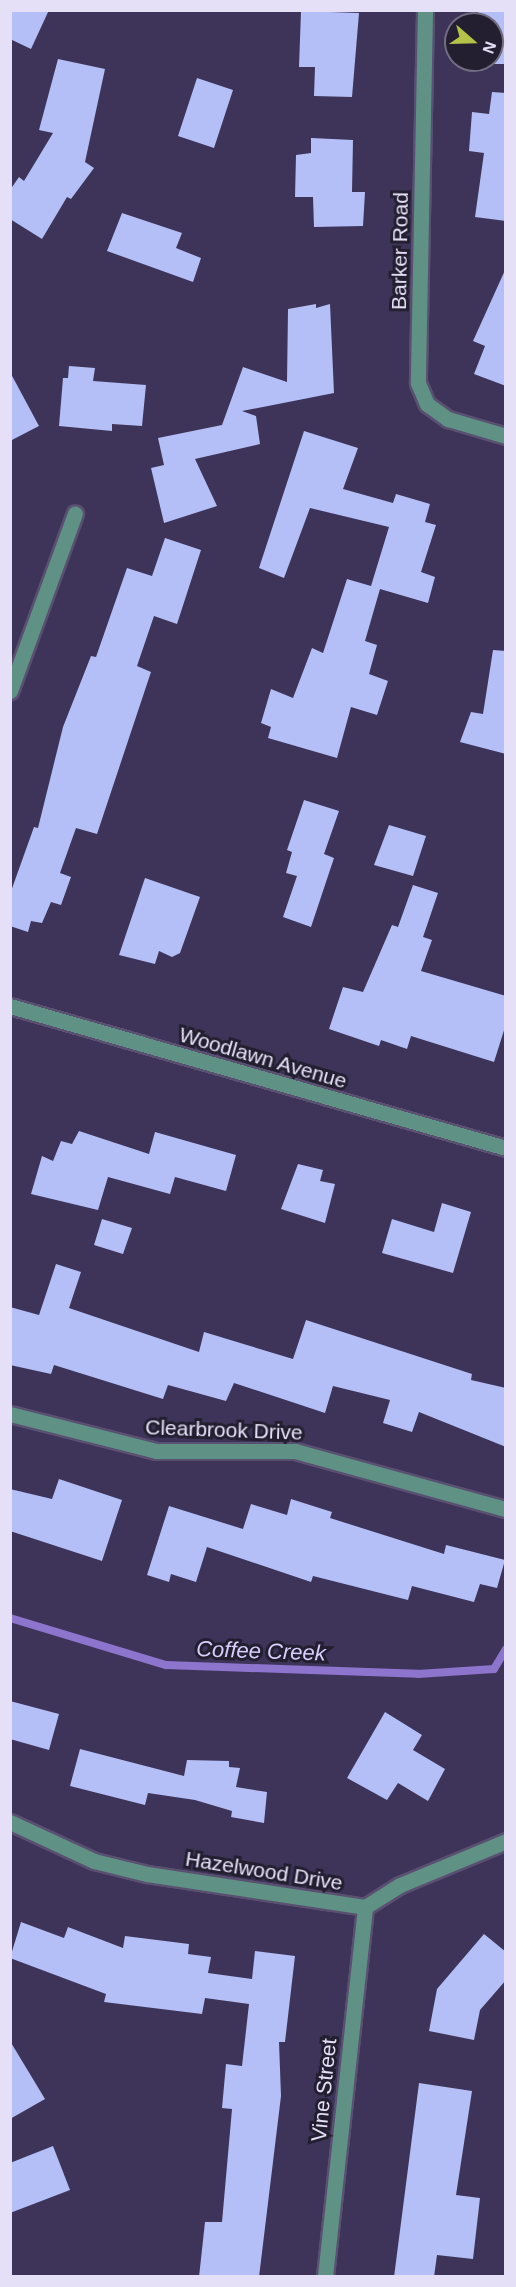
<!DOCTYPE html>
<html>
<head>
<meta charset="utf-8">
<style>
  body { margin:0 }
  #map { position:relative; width:516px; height:2287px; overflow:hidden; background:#3e3459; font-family:Arial,sans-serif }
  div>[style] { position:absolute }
  .stream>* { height:8px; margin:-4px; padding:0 4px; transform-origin:4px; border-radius:4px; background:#8d74cd }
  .building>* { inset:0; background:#b3bff6 }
  .roads { filter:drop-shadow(2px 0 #595072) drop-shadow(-2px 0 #595072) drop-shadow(0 2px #595072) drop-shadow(0 -2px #595072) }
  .minor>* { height:15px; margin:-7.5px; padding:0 7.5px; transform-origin:7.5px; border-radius:7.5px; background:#5f9284 }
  span { translate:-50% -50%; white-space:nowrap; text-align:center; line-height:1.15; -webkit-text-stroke:6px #231f30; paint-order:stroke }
  .street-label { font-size:21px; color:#e5e0f7 }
  .water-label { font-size:22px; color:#d8cefd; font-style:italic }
  .frame { position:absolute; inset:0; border:12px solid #e5e0f7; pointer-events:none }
  .north { position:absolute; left:444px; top:12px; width:60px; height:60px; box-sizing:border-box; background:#231f30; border:2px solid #716c80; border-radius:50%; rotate:110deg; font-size:16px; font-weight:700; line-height:24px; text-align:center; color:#e5e0f7 }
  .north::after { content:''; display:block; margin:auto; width:21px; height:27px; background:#b5c249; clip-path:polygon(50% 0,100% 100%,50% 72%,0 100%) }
</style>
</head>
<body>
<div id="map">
  <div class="stream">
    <div style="left:10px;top:1618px;width:163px;rotate:16.8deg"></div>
    <div style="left:166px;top:1665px;width:252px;rotate:2deg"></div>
    <div style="left:418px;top:1674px;width:76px;rotate:-3.8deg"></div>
    <div style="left:494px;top:1669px;width:23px;rotate:-59deg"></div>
  </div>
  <div class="building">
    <div style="clip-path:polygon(10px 10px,49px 10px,31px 49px,10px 39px)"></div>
    <div style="clip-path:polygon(478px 10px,506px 10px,506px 64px,477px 64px,492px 60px,492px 24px,477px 24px)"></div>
    <div style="clip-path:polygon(301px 11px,359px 13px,352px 97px,314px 96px,315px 67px,299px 67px)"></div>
    <div style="clip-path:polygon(58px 59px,105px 69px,85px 162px,94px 168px,71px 199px,67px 197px,42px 239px,10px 219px,10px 190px,19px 177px,24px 181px,53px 133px,39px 130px)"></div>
    <div style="clip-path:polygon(197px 78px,233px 90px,214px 148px,178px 136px)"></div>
    <div style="clip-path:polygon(492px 92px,506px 93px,506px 221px,475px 217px,484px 153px,469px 151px,472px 112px,489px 114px)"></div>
    <div style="clip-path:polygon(311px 138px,353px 140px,352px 192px,365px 192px,363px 226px,314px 227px,313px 197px,295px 197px,296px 155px,311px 153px)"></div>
    <div style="clip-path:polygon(122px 213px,182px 233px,176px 248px,201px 258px,193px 282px,107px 251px)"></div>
    <div style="clip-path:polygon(506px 268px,506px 386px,474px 374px,485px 346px,473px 341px)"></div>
    <div style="clip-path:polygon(316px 304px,316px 308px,330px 304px,334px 393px,242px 411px,256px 416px,260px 444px,195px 459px,217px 506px,164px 523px,151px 468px,164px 465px,158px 438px,222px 425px,243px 367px,287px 382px,288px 309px)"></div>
    <div style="clip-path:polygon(69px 366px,95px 368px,93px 381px,146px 385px,142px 426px,112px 424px,112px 431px,59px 426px,63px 378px,68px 378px)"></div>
    <div style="clip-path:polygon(10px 372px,39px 426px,10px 441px)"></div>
    <div style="clip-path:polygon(304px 431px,358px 448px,343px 489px,393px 503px,396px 494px,430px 504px,425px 522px,436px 525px,421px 572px,435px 577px,428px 603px,380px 589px,365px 641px,377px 645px,369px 674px,388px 681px,377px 715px,351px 707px,337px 758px,268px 738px,271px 727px,261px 723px,271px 689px,293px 698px,312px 648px,323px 653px,347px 579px,371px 586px,389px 527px,310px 508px,284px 578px,259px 568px)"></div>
    <div style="clip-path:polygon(165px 538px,201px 550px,177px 624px,154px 616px,137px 666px,151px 672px,97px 834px,76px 828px,60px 873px,71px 877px,61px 905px,51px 902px,42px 923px,31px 921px,28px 932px,10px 926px,10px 894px,34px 827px,38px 828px,63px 727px,91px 656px,96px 657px,127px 568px,152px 576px)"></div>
    <div style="clip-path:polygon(493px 650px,506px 651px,506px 754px,460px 742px,471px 712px,483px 714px)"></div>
    <div style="clip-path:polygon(304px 800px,339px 811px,324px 854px,334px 858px,311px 927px,283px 917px,297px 876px,286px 873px,292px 852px,287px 850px)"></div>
    <div style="clip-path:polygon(389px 825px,426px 836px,413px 876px,374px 865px)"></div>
    <div style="clip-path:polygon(145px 878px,200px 897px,180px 953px,172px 957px,159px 951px,155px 964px,119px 955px)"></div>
    <div style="clip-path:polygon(413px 885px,438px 893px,423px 937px,432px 940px,421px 971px,506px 996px,506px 1024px,494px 1062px,411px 1036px,407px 1049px,381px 1040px,379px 1046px,329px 1029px,343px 987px,363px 992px,392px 925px,398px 927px)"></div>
    <div style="clip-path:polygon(79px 1131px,149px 1154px,155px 1132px,236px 1155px,226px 1191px,175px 1177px,170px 1194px,108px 1177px,98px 1210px,31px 1194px,42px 1156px,53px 1161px,61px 1141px,72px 1144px)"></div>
    <div style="clip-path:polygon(298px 1164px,323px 1170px,320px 1181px,335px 1184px,325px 1223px,281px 1209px)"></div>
    <div style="clip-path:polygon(442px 1203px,471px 1212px,453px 1273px,382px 1253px,392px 1219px,434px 1232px)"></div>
    <div style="clip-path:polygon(102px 1219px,132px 1228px,123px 1254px,94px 1245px)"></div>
    <div style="clip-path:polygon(56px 1264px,81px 1272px,69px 1308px,199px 1352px,204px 1332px,293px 1359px,306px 1320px,472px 1374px,471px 1380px,506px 1388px,506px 1447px,419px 1412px,412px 1432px,383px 1423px,390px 1400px,333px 1386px,325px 1413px,234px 1383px,226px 1401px,168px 1385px,163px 1399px,54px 1365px,51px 1374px,10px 1365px,10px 1307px,39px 1315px)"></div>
    <div style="clip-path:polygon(59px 1479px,122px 1500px,102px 1561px,10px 1531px,10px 1489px,52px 1499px)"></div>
    <div style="clip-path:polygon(291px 1499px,332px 1512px,330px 1518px,444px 1554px,446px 1545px,505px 1560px,497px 1588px,480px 1584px,474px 1602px,412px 1586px,408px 1600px,313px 1576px,311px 1582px,207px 1547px,196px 1582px,171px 1574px,169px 1582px,147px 1575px,169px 1506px,243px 1529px,251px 1504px,287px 1515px)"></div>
    <div style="clip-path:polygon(10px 1701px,59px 1714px,49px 1750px,10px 1739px)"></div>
    <div style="clip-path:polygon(385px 1712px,422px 1735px,413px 1750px,445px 1769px,428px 1801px,398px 1783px,387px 1800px,347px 1778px)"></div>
    <div style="clip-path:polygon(80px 1749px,184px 1776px,187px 1760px,229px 1761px,229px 1767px,240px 1768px,236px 1787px,267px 1792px,264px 1823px,231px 1817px,232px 1811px,195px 1800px,148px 1793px,145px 1805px,70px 1786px)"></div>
    <div style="clip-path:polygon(21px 1922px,64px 1938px,68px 1927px,123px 1948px,125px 1936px,189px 1944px,188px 1954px,211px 1957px,208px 1973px,252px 1979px,255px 1951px,295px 1956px,285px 2042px,279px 2042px,281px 2096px,259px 2277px,199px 2277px,205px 2222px,222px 2222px,232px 2109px,222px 2108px,226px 2064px,242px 2066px,249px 2004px,205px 1998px,202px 2014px,104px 2002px,106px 1994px,10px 1958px)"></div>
    <div style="clip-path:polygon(484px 1934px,506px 1952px,506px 1980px,480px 2010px,474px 2040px,429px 2031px,437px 1989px)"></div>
    <div style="clip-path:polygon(10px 2041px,45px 2099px,10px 2119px)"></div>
    <div style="clip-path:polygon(419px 2083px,472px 2091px,456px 2195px,480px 2198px,473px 2259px,437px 2255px,434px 2277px,394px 2277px)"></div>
    <div style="clip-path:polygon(53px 2146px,70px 2190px,10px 2213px,10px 2163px)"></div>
  </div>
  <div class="roads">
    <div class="minor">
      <div style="left:425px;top:10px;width:373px;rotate:91.1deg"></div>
      <div style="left:418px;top:383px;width:23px;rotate:67deg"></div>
      <div style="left:427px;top:404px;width:26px;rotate:36deg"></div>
      <div style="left:448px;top:419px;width:60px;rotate:16.3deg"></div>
      <div style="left:10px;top:691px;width:189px;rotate:-69.9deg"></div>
      <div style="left:10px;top:1006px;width:516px;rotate:15.98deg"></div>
      <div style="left:10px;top:1414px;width:151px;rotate:14.2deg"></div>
      <div style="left:156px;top:1451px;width:139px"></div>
      <div style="left:295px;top:1451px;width:219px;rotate:15.4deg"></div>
      <div style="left:10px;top:1822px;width:93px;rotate:24.9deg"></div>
      <div style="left:94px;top:1861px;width:55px;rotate:13.8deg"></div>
      <div style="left:147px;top:1874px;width:220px;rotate:8.6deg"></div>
      <div style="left:365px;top:1907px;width:41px;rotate:-32.2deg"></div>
      <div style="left:400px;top:1885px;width:115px;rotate:-22.5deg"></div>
      <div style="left:325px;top:2276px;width:371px;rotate:-83.8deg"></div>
    </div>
  </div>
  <div class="street-label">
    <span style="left:400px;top:251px;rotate:-89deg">Barker Road</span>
    <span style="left:263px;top:1058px;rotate:16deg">Woodlawn Avenue</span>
    <span style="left:224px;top:1430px;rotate:2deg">Clearbrook Drive</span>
    <span style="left:264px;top:1871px;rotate:9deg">Hazelwood Drive</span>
    <span style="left:324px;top:2090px;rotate:-84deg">Vine Street</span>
  </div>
  <div class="water-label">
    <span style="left:261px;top:1651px;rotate:2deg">Coffee Creek</span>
  </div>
  <div class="frame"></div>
  <div class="north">N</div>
</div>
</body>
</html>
